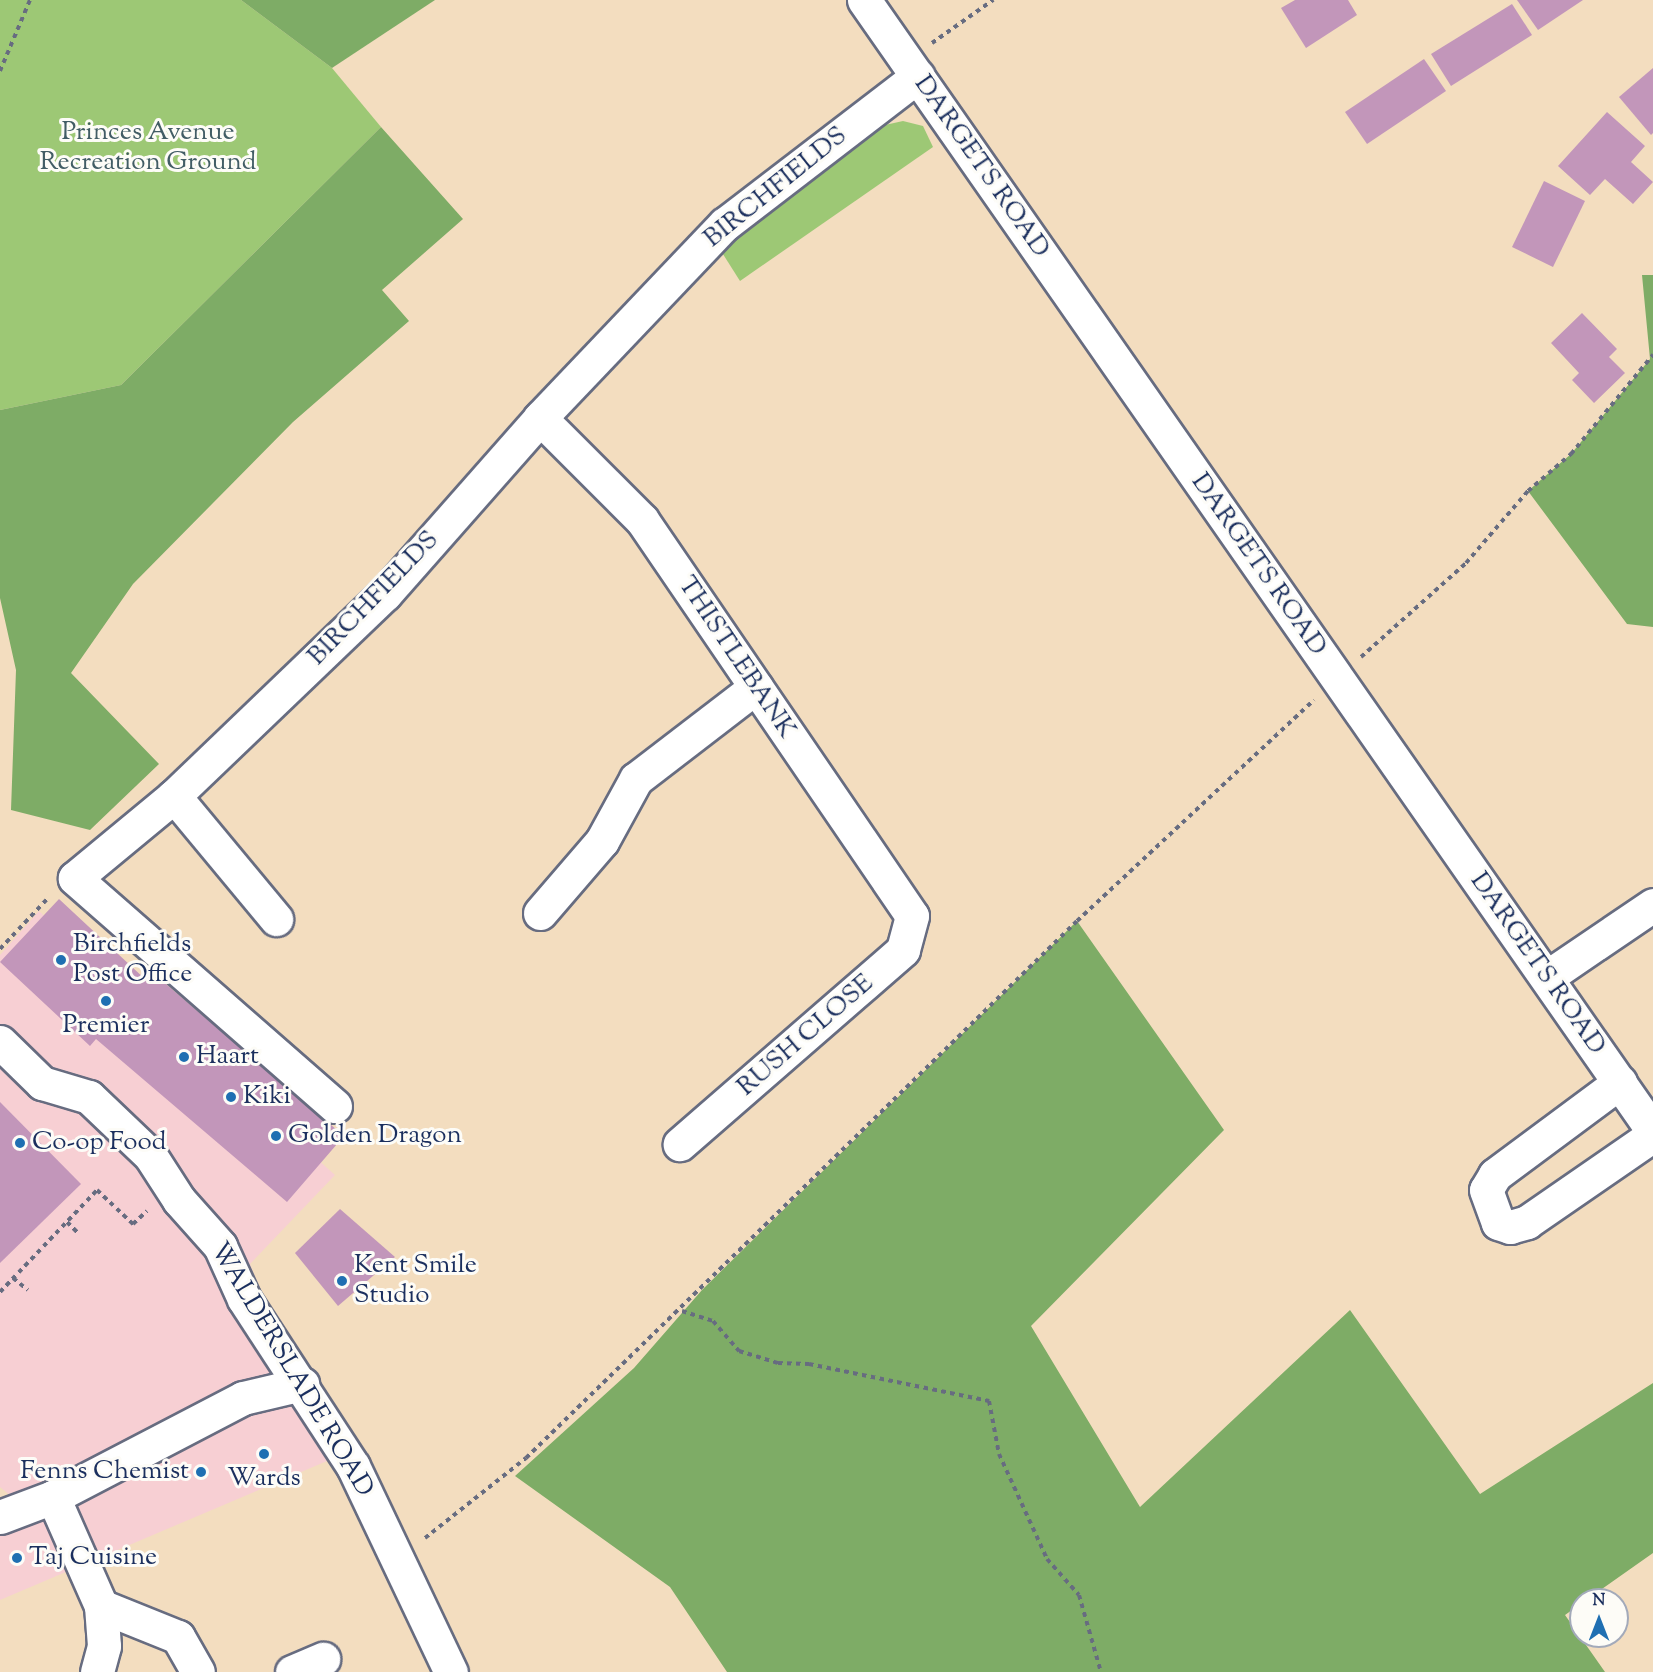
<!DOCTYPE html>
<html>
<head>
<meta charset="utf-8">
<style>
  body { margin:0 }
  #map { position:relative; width:1653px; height:1672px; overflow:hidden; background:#f3ddbf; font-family:"Sorts Mill Goudy",serif }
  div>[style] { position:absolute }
  .built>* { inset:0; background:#f7cfd3 }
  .green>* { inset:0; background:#9dc875 }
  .forest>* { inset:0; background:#7eac66 }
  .building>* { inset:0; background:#c296ba }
  .path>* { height:4px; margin-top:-2px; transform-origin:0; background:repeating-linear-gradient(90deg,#676c80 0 4.5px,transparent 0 9px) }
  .roads { filter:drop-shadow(2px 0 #676c80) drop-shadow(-2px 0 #676c80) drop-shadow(0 2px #676c80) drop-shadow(0 -2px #676c80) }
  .minor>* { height:33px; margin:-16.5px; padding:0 16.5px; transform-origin:16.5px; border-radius:16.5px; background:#fff }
  .dots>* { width:16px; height:16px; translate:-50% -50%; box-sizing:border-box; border:3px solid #fdfcf7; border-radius:50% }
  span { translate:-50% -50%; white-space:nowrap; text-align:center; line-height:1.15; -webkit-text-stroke:6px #fdfcf7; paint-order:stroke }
  .park-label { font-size:26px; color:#425d65 }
  .street-label { font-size:26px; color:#1b2f5e }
  .poi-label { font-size:26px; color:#1b2f5e }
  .left { translate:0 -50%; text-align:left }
  .right { translate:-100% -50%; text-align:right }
  .north { position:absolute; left:1569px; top:1588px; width:60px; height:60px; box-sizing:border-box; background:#fdfcf7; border:2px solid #a3aaba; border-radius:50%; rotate:0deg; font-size:16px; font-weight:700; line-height:24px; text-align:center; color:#1b2f5e }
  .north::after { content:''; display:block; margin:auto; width:21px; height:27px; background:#1f6fb2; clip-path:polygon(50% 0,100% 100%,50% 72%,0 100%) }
</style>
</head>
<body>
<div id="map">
  <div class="built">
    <div style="clip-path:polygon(39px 911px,335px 1175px,250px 1264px,327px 1461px,0 1600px,0 1502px,11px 1496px,0 1487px,0 955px)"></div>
  </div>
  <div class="green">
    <div style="clip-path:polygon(0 0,241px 0,332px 68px,381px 127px,121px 385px,0 410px)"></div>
    <div style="clip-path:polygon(903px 121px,923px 126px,933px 147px,740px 281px,721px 251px,851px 146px,885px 125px)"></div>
  </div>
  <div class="forest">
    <div style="clip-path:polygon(241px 0,435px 0,332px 68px)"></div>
    <div style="clip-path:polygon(381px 127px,463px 219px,382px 290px,409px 321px,293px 422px,133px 584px,71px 673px,159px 764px,90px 830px,11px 810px,16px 670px,0 598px,0 410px,121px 385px)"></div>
    <div style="clip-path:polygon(1642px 275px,1653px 275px,1653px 627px,1627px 624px,1528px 491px,1571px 454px,1650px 359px)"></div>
    <div style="clip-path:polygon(1077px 921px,1224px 1130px,1031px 1326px,1140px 1507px,1350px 1310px,1480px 1494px,1653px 1383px,1653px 1553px,1565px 1615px,1605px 1672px,727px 1672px,670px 1587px,515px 1476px,634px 1368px,702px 1290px)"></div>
  </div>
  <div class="building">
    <div style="clip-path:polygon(1295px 0,1348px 0,1357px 15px,1306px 48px,1281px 8px)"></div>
    <div style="clip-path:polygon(1517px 0,1583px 0,1538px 30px)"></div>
    <div style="clip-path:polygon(1512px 4px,1532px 35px,1451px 86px,1431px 54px)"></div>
    <div style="clip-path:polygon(1424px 59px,1446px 91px,1367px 144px,1345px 112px)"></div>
    <div style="clip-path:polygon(1653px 68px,1653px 133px,1651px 135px,1619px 97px)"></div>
    <div style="clip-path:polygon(1607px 112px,1645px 146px,1631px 162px,1653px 182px,1633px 204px,1605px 179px,1590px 195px,1558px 166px)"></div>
    <div style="clip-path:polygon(1544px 181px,1585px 201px,1553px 267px,1512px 247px)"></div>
    <div style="clip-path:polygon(1582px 313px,1617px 349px,1609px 357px,1625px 373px,1594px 403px,1572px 380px,1579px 373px,1551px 343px)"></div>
    <div style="clip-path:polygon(59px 899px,146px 980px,153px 973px,344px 1136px,287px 1202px,96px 1039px,90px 1046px,0 962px)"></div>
    <div style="clip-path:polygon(0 1102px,81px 1184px,0 1263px)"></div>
    <div style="clip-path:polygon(340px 1209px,395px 1257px,338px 1306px,295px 1253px)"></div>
  </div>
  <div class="path">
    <div style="left:932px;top:43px;width:75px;rotate:-35.2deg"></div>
    <div style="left:0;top:71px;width:77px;rotate:-67.1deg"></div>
    <div style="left:1361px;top:657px;width:141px;rotate:-41.8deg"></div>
    <div style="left:1466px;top:563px;width:95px;rotate:-49.3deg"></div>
    <div style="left:1528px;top:491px;width:57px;rotate:-40.7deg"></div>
    <div style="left:1571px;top:454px;width:129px;rotate:-50.4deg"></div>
    <div style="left:0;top:949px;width:71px;rotate:-46.7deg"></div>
    <div style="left:67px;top:1222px;width:17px;rotate:45deg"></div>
    <div style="left:13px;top:1278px;width:19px;rotate:39deg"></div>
    <div style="left:0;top:1292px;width:141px;rotate:-46.4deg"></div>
    <div style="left:97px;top:1190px;width:50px;rotate:43.4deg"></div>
    <div style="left:133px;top:1224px;width:19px;rotate:-43deg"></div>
    <div style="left:682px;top:1311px;width:33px;rotate:18deg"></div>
    <div style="left:713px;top:1321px;width:40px;rotate:49deg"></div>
    <div style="left:739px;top:1351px;width:41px;rotate:17.1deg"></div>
    <div style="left:778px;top:1363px;width:31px;rotate:2deg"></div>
    <div style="left:809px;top:1364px;width:184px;rotate:11.6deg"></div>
    <div style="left:989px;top:1401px;width:54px;rotate:79.3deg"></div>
    <div style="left:999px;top:1454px;width:115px;rotate:65.4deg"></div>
    <div style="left:1047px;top:1559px;width:48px;rotate:48.4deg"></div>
    <div style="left:1079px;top:1595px;width:80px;rotate:74.1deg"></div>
    <div style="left:425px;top:1538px;width:129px;rotate:-38.4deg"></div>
    <div style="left:526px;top:1458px;width:769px;rotate:-44.26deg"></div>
    <div style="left:1077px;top:921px;width:324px;rotate:-43deg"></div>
  </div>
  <div class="roads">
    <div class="minor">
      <div style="left:864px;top:0;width:1379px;rotate:55.1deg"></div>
      <div style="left:540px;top:418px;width:144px;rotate:45deg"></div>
      <div style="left:642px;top:520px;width:479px;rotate:55.7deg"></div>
      <div style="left:912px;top:916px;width:35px;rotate:105deg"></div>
      <div style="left:903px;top:950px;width:296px;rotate:139deg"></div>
      <div style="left:174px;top:796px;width:160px;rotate:50.3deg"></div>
      <div style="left:540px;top:913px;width:95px;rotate:-49.3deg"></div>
      <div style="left:602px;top:841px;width:71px;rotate:-61.3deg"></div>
      <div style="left:636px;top:779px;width:151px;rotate:-37.5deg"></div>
      <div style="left:1547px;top:977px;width:128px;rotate:-34.2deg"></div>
      <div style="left:0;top:1042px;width:59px;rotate:44.3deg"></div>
      <div style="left:42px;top:1083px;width:49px;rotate:16.6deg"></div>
      <div style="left:89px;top:1097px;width:84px;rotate:43.6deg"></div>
      <div style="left:150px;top:1155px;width:54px;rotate:57.2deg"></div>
      <div style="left:179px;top:1200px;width:62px;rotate:48.3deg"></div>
      <div style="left:220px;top:1246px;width:58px;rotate:65.6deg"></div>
      <div style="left:244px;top:1299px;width:199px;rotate:56.9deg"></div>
      <div style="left:353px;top:1466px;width:228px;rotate:64.6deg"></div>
      <div style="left:1620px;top:1082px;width:156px;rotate:143.4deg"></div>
      <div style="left:1495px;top:1175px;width:17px;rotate:121deg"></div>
      <div style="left:1486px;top:1190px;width:35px;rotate:70deg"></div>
      <div style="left:1498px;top:1223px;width:13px;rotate:18deg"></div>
      <div style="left:1510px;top:1227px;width:18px;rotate:-16deg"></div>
      <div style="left:1527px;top:1222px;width:153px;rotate:-34.6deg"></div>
      <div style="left:335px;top:1106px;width:346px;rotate:-138.8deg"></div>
      <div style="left:75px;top:878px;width:129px;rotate:-39.6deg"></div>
      <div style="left:174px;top:796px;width:292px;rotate:-43.8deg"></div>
      <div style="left:385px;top:594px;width:235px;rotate:-48.6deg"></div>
      <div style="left:540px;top:418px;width:268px;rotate:-46.4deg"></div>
      <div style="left:725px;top:224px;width:243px;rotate:-37.5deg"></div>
      <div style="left:53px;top:1497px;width:119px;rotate:66.2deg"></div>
      <div style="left:101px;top:1606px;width:40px;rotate:85.7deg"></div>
      <div style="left:104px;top:1646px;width:27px;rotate:105deg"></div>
      <div style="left:0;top:1517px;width:57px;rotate:-20.7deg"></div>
      <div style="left:53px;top:1497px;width:214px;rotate:-27.5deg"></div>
      <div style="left:243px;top:1398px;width:61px;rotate:-13.3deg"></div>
      <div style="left:101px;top:1606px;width:83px;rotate:21.9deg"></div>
      <div style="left:178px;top:1637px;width:40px;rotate:60.3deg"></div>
      <div style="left:292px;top:1672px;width:34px;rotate:-23deg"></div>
    </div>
  </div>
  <div class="dots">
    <div style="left:61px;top:960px;background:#1f6fb2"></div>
    <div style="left:106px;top:1001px;background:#1f6fb2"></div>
    <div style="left:184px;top:1057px;background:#1f6fb2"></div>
    <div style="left:231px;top:1097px;background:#1f6fb2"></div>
    <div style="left:276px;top:1136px;background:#1f6fb2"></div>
    <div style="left:20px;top:1143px;background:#1f6fb2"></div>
    <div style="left:342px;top:1281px;background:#1f6fb2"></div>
    <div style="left:264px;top:1454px;background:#1f6fb2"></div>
    <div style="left:201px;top:1472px;background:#1f6fb2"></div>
    <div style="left:17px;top:1558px;background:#1f6fb2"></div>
  </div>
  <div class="park-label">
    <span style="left:148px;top:148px">Princes Avenue<br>Recreation Ground</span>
  </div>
  <div class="street-label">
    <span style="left:981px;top:167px;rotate:55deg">DARGETS ROAD</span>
    <span style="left:776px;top:188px;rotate:-39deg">BIRCHFIELDS</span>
    <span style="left:1258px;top:565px;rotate:55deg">DARGETS ROAD</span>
    <span style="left:374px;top:599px;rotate:-46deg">BIRCHFIELDS</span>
    <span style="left:736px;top:658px;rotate:56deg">THISTLEBANK</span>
    <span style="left:1537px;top:964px;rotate:55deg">DARGETS ROAD</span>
    <span style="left:806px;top:1036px;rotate:-41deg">RUSH CLOSE</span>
    <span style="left:291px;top:1370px;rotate:59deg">WALDERSLADE ROAD</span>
  </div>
  <div class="poi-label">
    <span class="left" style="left:73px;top:960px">Birchfields<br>Post Office</span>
    <span style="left:106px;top:1026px">Premier</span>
    <span class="left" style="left:196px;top:1057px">Haart</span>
    <span class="left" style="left:243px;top:1097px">Kiki</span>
    <span class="left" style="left:288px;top:1136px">Golden Dragon</span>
    <span class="left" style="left:32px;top:1143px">Co-op Food</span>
    <span class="left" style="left:354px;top:1281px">Kent Smile<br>Studio</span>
    <span class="right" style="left:189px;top:1472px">Fenns Chemist</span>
    <span style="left:264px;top:1479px">Wards</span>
    <span class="left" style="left:29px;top:1558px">Taj Cuisine</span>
  </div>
  <div class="north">N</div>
</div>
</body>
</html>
